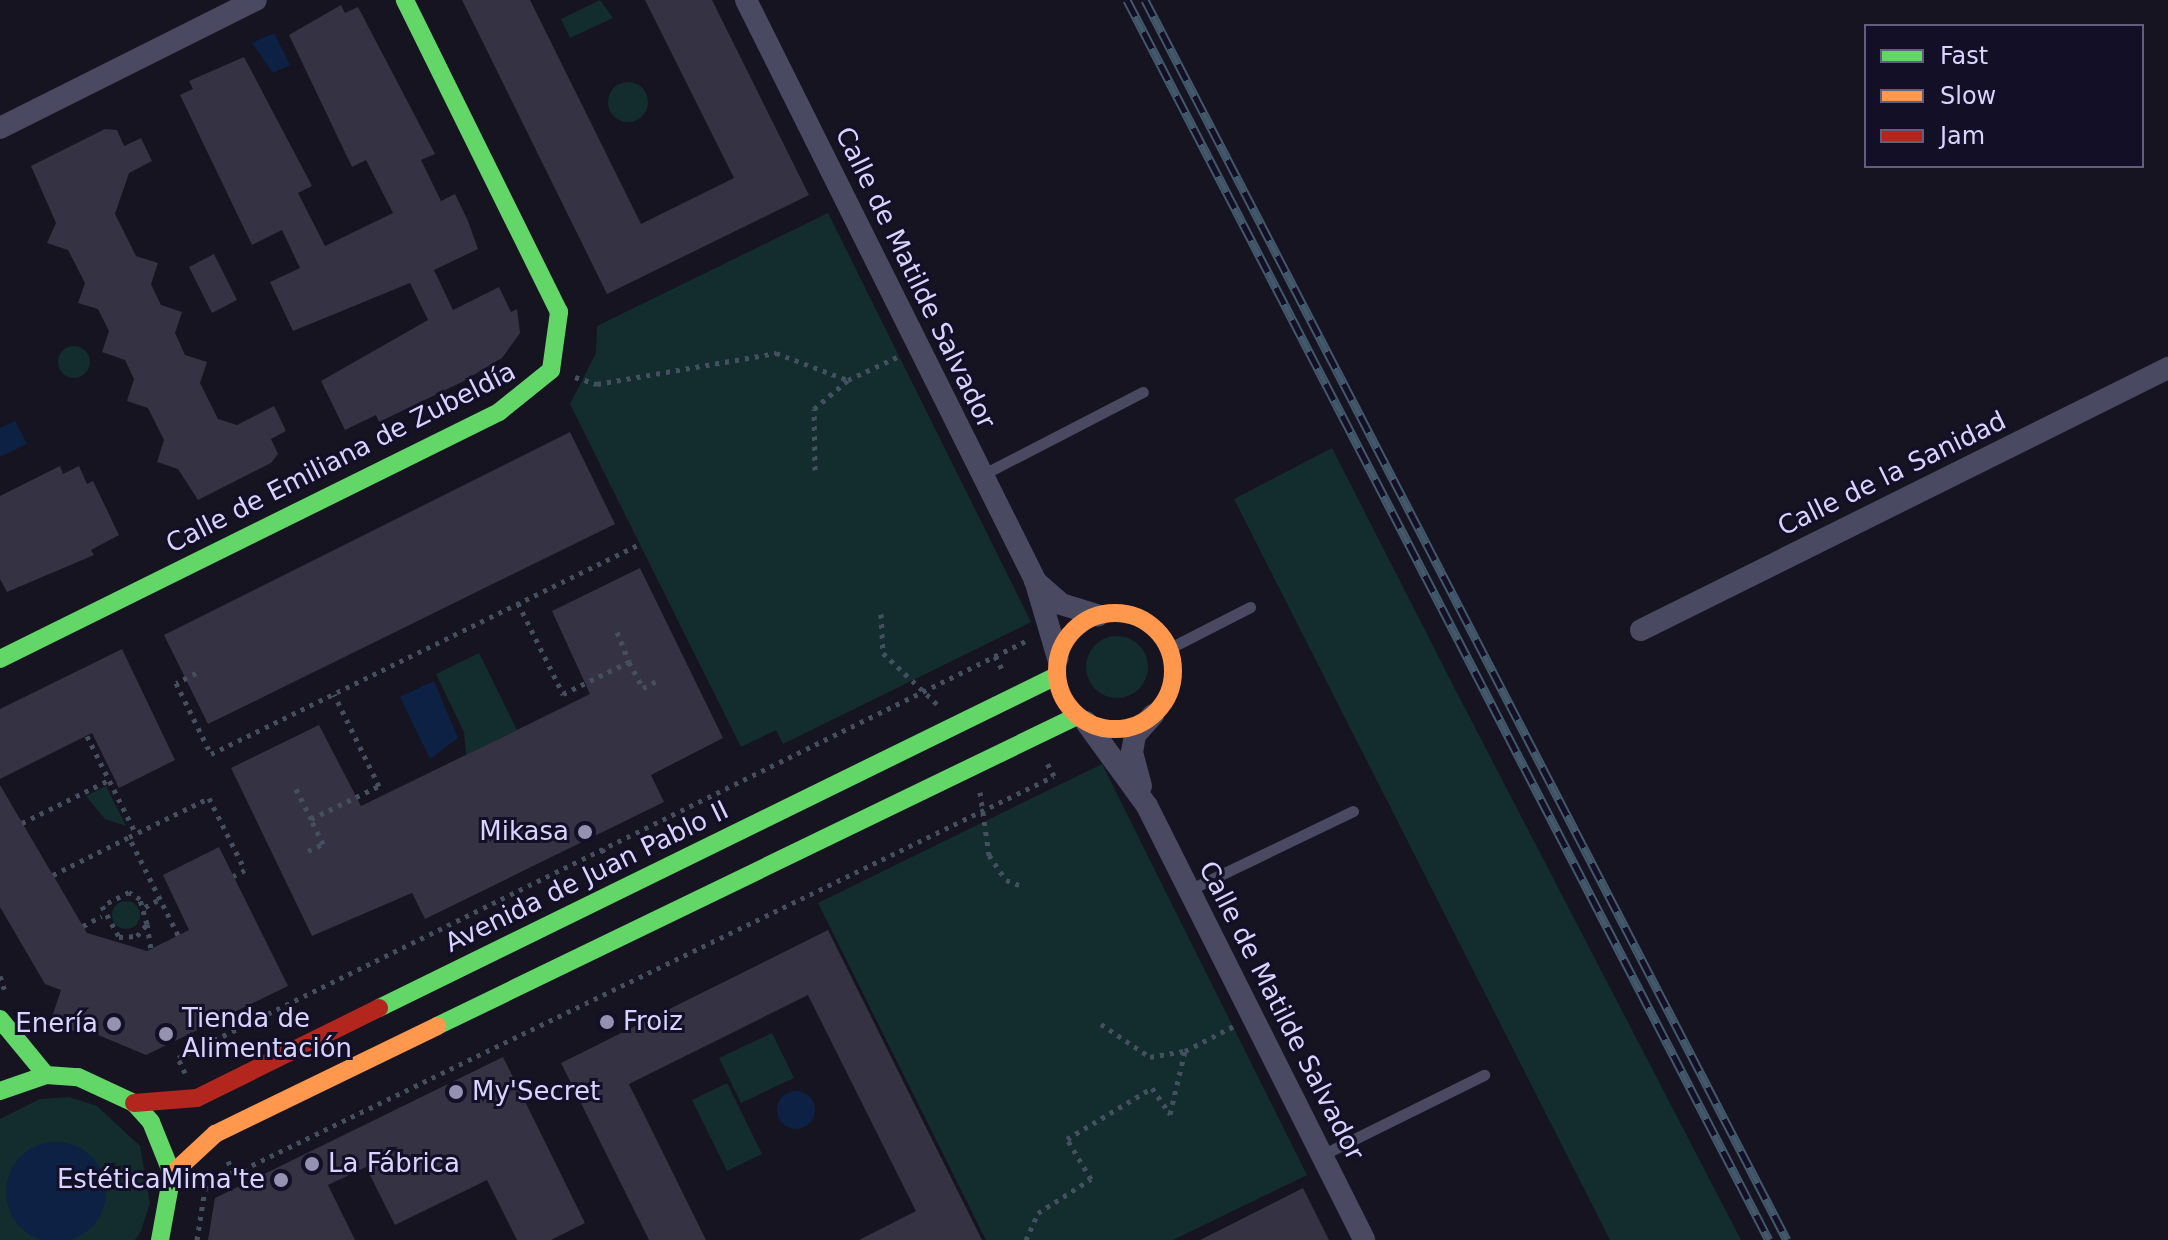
<!DOCTYPE html>
<html>
<head>
<meta charset="utf-8">
<style>
  body { margin:0 }
  #map { position:relative; width:2168px; height:1240px; overflow:hidden; background:#161421; font-family:"DejaVu Sans",sans-serif }
  div>[style] { position:absolute }
  .green>* { inset:0; background:#132c2d }
  .round { border-radius:50% }
  .water>* { inset:0; background:#0d2144 }
  .building>* { inset:0; background:#343243 }
  .path>* { height:5px; margin-top:-2.5px; transform-origin:0; background:repeating-linear-gradient(90deg,#44505f 0 4px,transparent 0 10px) }
  .lane>* { height:11px; margin:-5.5px; padding:0 5.5px; transform-origin:5.5px; border-radius:5.5px; background:#4a4962 }
  .street>* { height:22px; margin:-11px; padding:0 11px; transform-origin:11px; border-radius:11px; background:#4a4962 }
  .fast>* { height:18px; margin:-9px; padding:0 9px; transform-origin:9px; border-radius:9px; background:#63d668 }
  .slow>* { height:18px; margin:-9px; padding:0 9px; transform-origin:9px; border-radius:9px; background:#ff974d }
  .slow>.ring { margin:-9px; padding:0; box-sizing:content-box; background:none; border:18px solid #ff974d; border-radius:50% }
  .jam>* { height:18px; margin:-9px; padding:0 9px; transform-origin:9px; border-radius:9px; background:#b3261e }
  .rail>* { height:9px; margin-top:-4.5px; transform-origin:0; background:repeating-linear-gradient(90deg,#130f26 0 18px,#43596b 0 36px); box-sizing:border-box; border-block:2px solid #43596b }
  .dots>* { width:22px; height:22px; translate:-50% -50%; box-sizing:border-box; border:4px solid #130f26; border-radius:50% }
  span { translate:-50% -50%; white-space:nowrap; text-align:center; line-height:1.15; -webkit-text-stroke:6px #130f26; paint-order:stroke }
  .street-label { font-size:26px; color:#d9d4ff }
  .poi-label { font-size:26px; color:#d9d4ff }
  .right { translate:-100% -50%; text-align:right }
  .left { translate:0 -50%; text-align:left }
  .legend { position:absolute; left:1864px; top:24px; width:280px; height:144px; box-sizing:border-box; background:#130f26; border:2px solid #625e7d; margin:0; padding:10px 14px; list-style:none; font-size:24px; color:#d9d4ff }
  .legend li { display:flex; align-items:center; gap:16px; height:40px }
  .legend b { width:40px; border:2px solid #625e7d }
</style>
</head>
<body>
<div id="map">
  <div class="green">
    <div style="clip-path:polygon(600px 0,613px 18px,570px 38px,561px 19px)"></div>
    <div class="round" style="left:608px;top:82px;width:40px;height:40px"></div>
    <div style="clip-path:polygon(828px 213px,1031px 622px,783px 744px,776px 730px,741px 747px,570px 404px,596px 353px,597px 326px)"></div>
    <div class="round" style="left:58px;top:346px;width:32px;height:32px"></div>
    <div style="clip-path:polygon(1332px 448px,1455px 689px,1741px 1240px,1610px 1240px,1234px 499px)"></div>
    <div class="round" style="left:1086px;top:636px;width:62px;height:62px"></div>
    <div style="clip-path:polygon(479px 653px,517px 730px,466px 755px,464px 732px,436px 674px)"></div>
    <div style="clip-path:polygon(1102px 764px,1307px 1175px,1173px 1240px,986px 1240px,818px 903px)"></div>
    <div style="clip-path:polygon(106px 786px,126px 826px,105px 819px,86px 796px)"></div>
    <div class="round" style="left:112px;top:901px;width:28px;height:28px"></div>
    <div style="clip-path:polygon(772px 1033px,794px 1078px,741px 1103px,719px 1058px)"></div>
    <div style="clip-path:polygon(727px 1083px,762px 1154px,727px 1171px,692px 1100px)"></div>
    <div style="clip-path:polygon(69px 1097px,97px 1106px,140px 1146px,150px 1203px,141px 1231px,135px 1240px,0 1240px,0 1119px,40px 1099px)"></div>
  </div>
  <div class="water">
    <div style="clip-path:polygon(274px 33px,290px 65px,273px 73px,252px 43px)"></div>
    <div style="clip-path:polygon(15px 421px,27px 444px,0 457px,0 428px)"></div>
    <div style="clip-path:polygon(434px 681px,458px 738px,430px 759px,400px 697px)"></div>
    <div class="round" style="left:777px;top:1091px;width:38px;height:38px"></div>
    <div class="round" style="left:6px;top:1142px;width:100px;height:100px"></div>
  </div>
  <div class="building">
    <div style="clip-path:polygon(462px 0,530px 0,641px 224px,734px 178px,645px 0,712px 0,809px 195px,607px 294px)"></div>
    <div style="clip-path:polygon(341px 5px,345px 13px,358px 7px,435px 154px,421px 160px,441px 201px,455px 194px,468px 221px,478px 249px,434px 270px,453px 310px,499px 287px,511px 312px,517px 309px,520px 333px,502px 358px,462px 382px,379px 422px,376px 415px,345px 430px,321px 381px,428px 320px,410px 283px,293px 331px,270px 282px,300px 268px,282px 230px,252px 245px,180px 95px,193px 89px,189px 81px,244px 57px,312px 186px,298px 193px,325px 246px,393px 213px,366px 160px,352px 167px,289px 35px)"></div>
    <div style="clip-path:polygon(105px 129px,117px 130px,124px 146px,141px 138px,152px 161px,129px 173px,115px 214px,136px 256px,158px 263px,151px 284px,161px 305px,182px 312px,175px 333px,185px 355px,207px 362px,200px 383px,218px 419px,237px 425px,274px 406px,286px 431px,271px 439px,278px 454px,271px 463px,198px 500px,178px 469px,157px 462px,164px 440px,148px 408px,127px 401px,134px 379px,125px 360px,102px 352px,109px 331px,98px 309px,78px 303px,85px 283px,68px 250px,47px 243px,56px 223px,31px 166px)"></div>
    <div style="clip-path:polygon(214px 254px,237px 300px,212px 313px,189px 267px)"></div>
    <div style="clip-path:polygon(570px 432px,615px 524px,208px 724px,164px 635px)"></div>
    <div style="clip-path:polygon(60px 466px,63px 474px,79px 466px,87px 484px,93px 481px,119px 535px,91px 550px,94px 555px,7px 592px,0 579px,0 496px)"></div>
    <div style="clip-path:polygon(640px 568px,723px 738px,651px 775px,664px 802px,425px 919px,412px 893px,312px 936px,231px 768px,319px 725px,361px 806px,517px 730px,590px 694px,552px 611px)"></div>
    <div style="clip-path:polygon(122px 649px,175px 760px,119px 788px,92px 733px,0 779px,0 709px)"></div>
    <div style="clip-path:polygon(0 785px,87px 933px,147px 951px,189px 930px,163px 875px,219px 847px,288px 986px,146px 1055px,91px 1032px,48px 1029px,61px 990px,45px 984px,0 907px)"></div>
    <div style="clip-path:polygon(828px 930px,982px 1240px,859px 1240px,916px 1211px,808px 995px,629px 1084px,706px 1240px,649px 1240px,561px 1063px)"></div>
    <div style="clip-path:polygon(503px 1057px,585px 1223px,551px 1240px,517px 1240px,487px 1180px,395px 1225px,366px 1167px,328px 1185px,355px 1240px,208px 1240px,215px 1198px)"></div>
    <div style="clip-path:polygon(1303px 1188px,1329px 1240px,1200px 1240px)"></div>
  </div>
  <div class="path">
    <div style="left:575px;top:377px;width:23px;rotate:18deg"></div>
    <div style="left:597px;top:384px;width:182px;rotate:-9.8deg"></div>
    <div style="left:776px;top:353px;width:77px;rotate:20.6deg"></div>
    <div style="left:848px;top:380px;width:56px;rotate:-25.2deg"></div>
    <div style="left:815px;top:470px;width:61px;rotate:-90.9deg"></div>
    <div style="left:814px;top:409px;width:45px;rotate:-40.5deg"></div>
    <div style="left:518px;top:603px;width:102px;rotate:63.7deg"></div>
    <div style="left:563px;top:694px;width:73px;rotate:-25.9deg"></div>
    <div style="left:629px;top:662px;width:30px;rotate:62deg"></div>
    <div style="left:643px;top:688px;width:18px;rotate:-27deg"></div>
    <div style="left:881px;top:614px;width:39px;rotate:87deg"></div>
    <div style="left:883px;top:653px;width:76px;rotate:43.4deg"></div>
    <div style="left:617px;top:632px;width:32px;rotate:68deg"></div>
    <div style="left:995px;top:656px;width:19px;rotate:62deg"></div>
    <div style="left:196px;top:673px;width:22px;rotate:153deg"></div>
    <div style="left:176px;top:683px;width:79px;rotate:63.8deg"></div>
    <div style="left:211px;top:754px;width:478px;rotate:-26.1deg"></div>
    <div style="left:87px;top:736px;width:110px;rotate:63.4deg"></div>
    <div style="left:296px;top:789px;width:34px;rotate:63deg"></div>
    <div style="left:311px;top:819px;width:76px;rotate:-25.9deg"></div>
    <div style="left:379px;top:786px;width:102px;rotate:-116.1deg"></div>
    <div style="left:980px;top:792px;width:64px;rotate:81.9deg"></div>
    <div style="left:989px;top:855px;width:30px;rotate:56deg"></div>
    <div style="left:1006px;top:880px;width:17px;rotate:21deg"></div>
    <div style="left:22px;top:823px;width:97px;rotate:-26.3deg"></div>
    <div style="left:602px;top:849px;width:19px;rotate:62deg"></div>
    <div style="left:308px;top:851px;width:17px;rotate:-25deg"></div>
    <div style="left:323px;top:844px;width:28px;rotate:-116deg"></div>
    <div style="left:53px;top:875px;width:85px;rotate:-26.6deg"></div>
    <div style="left:145px;top:907px;width:17px;rotate:-28deg"></div>
    <div style="left:147px;top:924px;width:26px;rotate:-106deg"></div>
    <div style="left:140px;top:899px;width:13px;rotate:-148deg"></div>
    <div style="left:129px;top:892px;width:30px;rotate:153deg"></div>
    <div style="left:102px;top:906px;width:35px;rotate:61deg"></div>
    <div style="left:119px;top:937px;width:18px;rotate:-3deg"></div>
    <div style="left:137px;top:936px;width:16px;rotate:-50deg"></div>
    <div style="left:147px;top:924px;width:25px;rotate:81deg"></div>
    <div style="left:83px;top:926px;width:21px;rotate:-28deg"></div>
    <div style="left:178px;top:935px;width:110px;rotate:-116.6deg"></div>
    <div style="left:129px;top:837px;width:89px;rotate:-26deg"></div>
    <div style="left:209px;top:798px;width:80px;rotate:63.4deg"></div>
    <div style="left:245px;top:870px;width:13px;rotate:153deg"></div>
    <div style="left:0;top:976px;width:16px;rotate:72deg"></div>
    <div style="left:1101px;top:1024px;width:59px;rotate:34deg"></div>
    <div style="left:1150px;top:1057px;width:36px;rotate:-10deg"></div>
    <div style="left:185px;top:1073px;width:17px;rotate:-115deg"></div>
    <div style="left:178px;top:1058px;width:949px;rotate:-26.19deg"></div>
    <div style="left:228px;top:1161px;width:14px;rotate:65deg"></div>
    <div style="left:234px;top:1174px;width:911px;rotate:-25.89deg"></div>
    <div style="left:1054px;top:776px;width:17px;rotate:-118deg"></div>
    <div style="left:197px;top:1240px;width:52px;rotate:-81.1deg"></div>
    <div style="left:205px;top:1189px;width:33px;rotate:-27deg"></div>
    <div style="left:1026px;top:1240px;width:30px;rotate:-66deg"></div>
    <div style="left:1038px;top:1213px;width:63px;rotate:-32.7deg"></div>
    <div style="left:1091px;top:1179px;width:47px;rotate:-121deg"></div>
    <div style="left:1067px;top:1139px;width:99px;rotate:-31deg"></div>
    <div style="left:1152px;top:1088px;width:32px;rotate:55deg"></div>
    <div style="left:1170px;top:1114px;width:65px;rotate:-76.6deg"></div>
    <div style="left:1185px;top:1051px;width:55px;rotate:-27deg"></div>
  </div>
  <div class="lane">
    <div style="left:982px;top:475px;width:181px;rotate:-27.3deg"></div>
    <div style="left:1170px;top:648px;width:90px;rotate:-27.1deg"></div>
    <div style="left:1189px;top:890px;width:182px;rotate:-25.7deg"></div>
    <div style="left:1322px;top:1155px;width:181px;rotate:-26.3deg"></div>
  </div>
  <div class="street">
    <div style="left:746px;top:0;width:648px;rotate:63.51deg"></div>
    <div style="left:1035px;top:580px;width:81px;rotate:73.6deg"></div>
    <div style="left:0;top:128px;width:286px;rotate:-26.6deg"></div>
    <div style="left:1035px;top:581px;width:35px;rotate:41deg"></div>
    <div style="left:1061px;top:604px;width:39px;rotate:17deg"></div>
    <div style="left:1641px;top:630px;width:589px;rotate:-26.43deg"></div>
    <div style="left:1086px;top:722px;width:104px;rotate:54deg"></div>
    <div style="left:1147px;top:806px;width:485px;rotate:63.4deg"></div>
    <div style="left:1141px;top:786px;width:35px;rotate:-105deg"></div>
    <div style="left:1132px;top:752px;width:17px;rotate:-80deg"></div>
    <div style="left:1135px;top:735px;width:27px;rotate:-48deg"></div>
  </div>
  <div class="fast">
    <div style="left:0;top:659px;width:557px;rotate:-26.33deg"></div>
    <div style="left:499px;top:412px;width:67px;rotate:-38.9deg"></div>
    <div style="left:551px;top:370px;width:59px;rotate:-82.1deg"></div>
    <div style="left:559px;top:312px;width:348px;rotate:-116.3deg"></div>
    <div style="left:379px;top:1008px;width:754px;rotate:-26.12deg"></div>
    <div style="left:0;top:1019px;width:72px;rotate:50.6deg"></div>
    <div style="left:437px;top:1026px;width:711px;rotate:-25.84deg"></div>
    <div style="left:0;top:1091px;width:49px;rotate:-19.2deg"></div>
    <div style="left:46px;top:1075px;width:32px;rotate:4deg"></div>
    <div style="left:78px;top:1077px;width:62px;rotate:24.9deg"></div>
    <div style="left:134px;top:1103px;width:25px;rotate:48deg"></div>
    <div style="left:151px;top:1122px;width:56px;rotate:68deg"></div>
    <div style="left:172px;top:1174px;width:67px;rotate:100.3deg"></div>
  </div>
  <div class="slow">
    <div class="ring" style="left:1057px;top:613px;width:98px;height:98px"></div>
    <div style="left:172px;top:1174px;width:59px;rotate:-42.9deg"></div>
    <div style="left:215px;top:1134px;width:247px;rotate:-25.9deg"></div>
  </div>
  <div class="jam">
    <div style="left:134px;top:1103px;width:63px;rotate:-4.5deg"></div>
    <div style="left:197px;top:1098px;width:203px;rotate:-26.3deg"></div>
  </div>
  <div class="rail">
    <div style="left:1127px;top:0;width:1396px;rotate:62.63deg"></div>
    <div style="left:1145px;top:0;width:1396px;rotate:62.63deg"></div>
  </div>
  <div class="dots">
    <div style="left:585px;top:832px;background:#9591b1"></div>
    <div style="left:607px;top:1022px;background:#9591b1"></div>
    <div style="left:114px;top:1024px;background:#9591b1"></div>
    <div style="left:166px;top:1034px;background:#9591b1"></div>
    <div style="left:456px;top:1092px;background:#9591b1"></div>
    <div style="left:312px;top:1164px;background:#9591b1"></div>
    <div style="left:281px;top:1180px;background:#9591b1"></div>
  </div>
  <div class="street-label">
    <span style="left:915px;top:278px;rotate:64deg">Calle de Matilde Salvador</span>
    <span style="left:341px;top:458px;rotate:-27deg">Calle de Emiliana de Zubeldía</span>
    <span style="left:1892px;top:474px;rotate:-26deg">Calle de la Sanidad</span>
    <span style="left:587px;top:877px;rotate:-26deg">Avenida de Juan Pablo II</span>
    <span style="left:1281px;top:1011px;rotate:63deg">Calle de Matilde Salvador</span>
  </div>
  <div class="poi-label">
    <span class="right" style="left:569px;top:832px">Mikasa</span>
    <span class="left" style="left:182px;top:1034px">Tienda de<br>Alimentación</span>
    <span class="left" style="left:623px;top:1022px">Froiz</span>
    <span class="right" style="left:98px;top:1024px">Enería</span>
    <span class="left" style="left:472px;top:1092px">My'Secret</span>
    <span class="left" style="left:328px;top:1164px">La Fábrica</span>
    <span class="right" style="left:265px;top:1180px">EstéticaMima'te</span>
  </div>
  <ul class="legend">
  <li><b style="height:10px;background:#63d668"></b>Fast</li>
  <li><b style="height:10px;background:#ff974d"></b>Slow</li>
  <li><b style="height:10px;background:#b3261e"></b>Jam</li>
  </ul>
</div>
</body>
</html>
